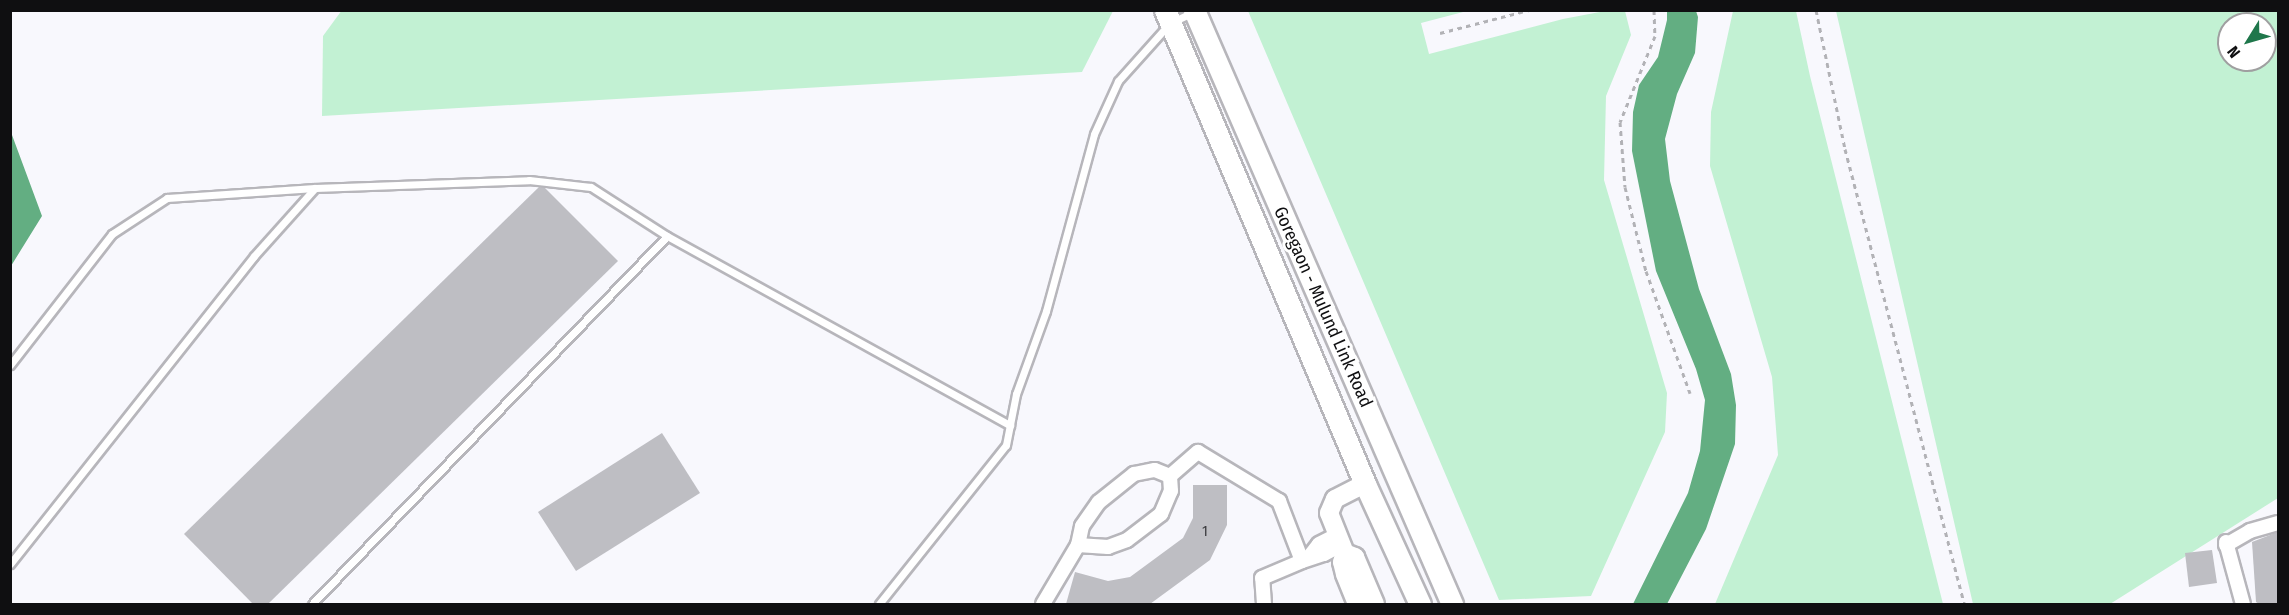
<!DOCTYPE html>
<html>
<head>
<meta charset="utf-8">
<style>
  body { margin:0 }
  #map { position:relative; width:2289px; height:615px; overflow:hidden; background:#f8f8fd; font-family:"Fira Sans Condensed",sans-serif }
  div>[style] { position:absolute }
  .green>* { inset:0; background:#c2f1d3 }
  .water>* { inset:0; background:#63ae82 }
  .building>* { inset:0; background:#bebec3 }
  .path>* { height:3px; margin-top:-1.5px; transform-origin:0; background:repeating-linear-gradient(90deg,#b2b2b6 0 4.5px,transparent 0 9px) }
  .roads { filter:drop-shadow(2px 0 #b7b6bb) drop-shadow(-2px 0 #b7b6bb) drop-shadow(0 2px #b7b6bb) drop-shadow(0 -2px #b7b6bb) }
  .lane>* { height:7px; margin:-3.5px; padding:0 3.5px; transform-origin:3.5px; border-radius:3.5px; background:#fff }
  .street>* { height:14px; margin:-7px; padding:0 7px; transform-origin:7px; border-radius:7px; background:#fff }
  .secondary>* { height:18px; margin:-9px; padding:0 9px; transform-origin:9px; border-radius:9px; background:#fff }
  .primary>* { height:21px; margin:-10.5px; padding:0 10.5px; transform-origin:10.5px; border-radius:10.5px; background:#fff }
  span { translate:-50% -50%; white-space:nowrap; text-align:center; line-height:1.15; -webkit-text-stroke:6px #fff; paint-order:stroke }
  .number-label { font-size:15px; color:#3b3b3e }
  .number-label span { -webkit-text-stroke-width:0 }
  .street-label { font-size:18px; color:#0f0f11 }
  .frame { position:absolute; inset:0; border:12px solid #0f0f11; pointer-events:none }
  .north { position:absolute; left:2217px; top:12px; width:60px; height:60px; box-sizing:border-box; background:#fff; border:2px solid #9f9fa0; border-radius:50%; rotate:233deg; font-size:16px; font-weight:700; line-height:24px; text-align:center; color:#0f0f11 }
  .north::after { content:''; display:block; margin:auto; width:21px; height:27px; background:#1f774b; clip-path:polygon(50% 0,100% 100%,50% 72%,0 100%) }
</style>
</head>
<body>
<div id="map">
  <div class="green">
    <div style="clip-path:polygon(342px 10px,1113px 10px,1113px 11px,1082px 72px,322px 116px,323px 36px)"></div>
    <div style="clip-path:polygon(1248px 11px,1467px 11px,1421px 23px,1429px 54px,1563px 19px,1605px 11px,1625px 11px,1631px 35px,1606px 96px,1604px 180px,1667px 393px,1665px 432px,1591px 596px,1499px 600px)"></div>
    <div style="clip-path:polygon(1733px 11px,1796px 11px,1810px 76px,1943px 604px,1715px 604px,1778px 455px,1772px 377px,1710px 166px,1711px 112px)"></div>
    <div style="clip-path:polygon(evenodd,1836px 11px,2278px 11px,2278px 498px,2110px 604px,1973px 604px,1836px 11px,2229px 24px,2265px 24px,2265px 60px,2229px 60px,2229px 24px)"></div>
  </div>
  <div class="water">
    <div style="clip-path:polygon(1667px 11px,1696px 11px,1698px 17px,1695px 53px,1677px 94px,1665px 139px,1670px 181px,1699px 289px,1731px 374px,1736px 405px,1735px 444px,1706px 529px,1667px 604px,1633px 604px,1688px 493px,1700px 451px,1705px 400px,1696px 369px,1656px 271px,1632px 151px,1633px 112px,1639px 85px,1658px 57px,1667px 20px)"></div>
    <div style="clip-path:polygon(11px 118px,12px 135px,42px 216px,11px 266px)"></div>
  </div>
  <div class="building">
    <div style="clip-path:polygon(539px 187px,545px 188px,618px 261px,268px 604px,253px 604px,184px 534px)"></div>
    <div style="clip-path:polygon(662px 433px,700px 493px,576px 571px,538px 512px)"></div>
    <div style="clip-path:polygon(1193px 485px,1227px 485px,1227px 525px,1210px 560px,1150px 604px,1066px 604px,1075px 572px,1108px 581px,1130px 577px,1183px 538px,1193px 518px)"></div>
    <div style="clip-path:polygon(2278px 532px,2278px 604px,2259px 604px,2256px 602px,2252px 542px)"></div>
    <div style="clip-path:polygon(2212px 550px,2217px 583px,2189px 587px,2185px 553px)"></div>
  </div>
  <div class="path">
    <div style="left:1654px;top:10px;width:26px;rotate:88deg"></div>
    <div style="left:1655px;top:36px;width:93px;rotate:112.1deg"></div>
    <div style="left:1620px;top:122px;width:65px;rotate:85.6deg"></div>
    <div style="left:1625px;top:187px;width:87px;rotate:76deg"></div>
    <div style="left:1646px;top:271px;width:130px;rotate:70.2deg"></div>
    <div style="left:1816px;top:10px;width:142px;rotate:78.2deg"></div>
    <div style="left:1845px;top:149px;width:470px;rotate:75.3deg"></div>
    <div style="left:1440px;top:33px;width:92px;rotate:-14.5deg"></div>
  </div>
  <div class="roads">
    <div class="lane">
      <div style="left:10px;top:365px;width:166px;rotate:-52.1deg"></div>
      <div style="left:112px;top:234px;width:66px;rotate:-33.2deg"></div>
      <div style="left:167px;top:198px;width:148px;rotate:-3.9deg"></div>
      <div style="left:315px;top:188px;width:214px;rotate:-2.1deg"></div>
      <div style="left:529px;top:180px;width:62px;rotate:6.4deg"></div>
      <div style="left:591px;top:187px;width:90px;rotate:32.8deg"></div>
      <div style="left:667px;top:236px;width:392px;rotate:28.9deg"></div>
      <div style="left:10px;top:564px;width:393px;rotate:-51.6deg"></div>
      <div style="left:254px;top:256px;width:91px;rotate:-48.1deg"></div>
      <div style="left:312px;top:604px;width:511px;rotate:-46.03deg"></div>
      <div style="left:879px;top:604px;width:203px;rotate:-51.4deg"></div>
      <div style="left:1006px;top:445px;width:52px;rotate:-78.9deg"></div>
      <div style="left:1016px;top:394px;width:88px;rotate:-70.1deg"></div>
      <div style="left:1046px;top:311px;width:183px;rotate:-74.8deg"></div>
      <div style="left:1094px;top:134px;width:58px;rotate:-65.6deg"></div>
      <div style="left:1118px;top:81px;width:78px;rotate:-48.1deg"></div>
      <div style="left:1170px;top:23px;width:23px;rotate:-25deg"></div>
    </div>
    <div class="street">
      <div style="left:2226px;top:542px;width:64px;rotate:74.7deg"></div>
      <div style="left:1078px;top:545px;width:30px;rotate:4deg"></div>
      <div style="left:1108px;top:547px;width:20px;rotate:-20deg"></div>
      <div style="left:1127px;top:540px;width:43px;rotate:-37.4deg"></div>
      <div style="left:1161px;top:514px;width:25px;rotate:-67deg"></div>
      <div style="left:1171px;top:491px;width:15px;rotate:-94deg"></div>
      <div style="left:1170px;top:476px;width:37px;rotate:-41deg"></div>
      <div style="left:1198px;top:452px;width:95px;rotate:31.2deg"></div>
      <div style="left:1279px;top:501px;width:64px;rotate:69deg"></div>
      <div style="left:1302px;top:561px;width:23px;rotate:-18deg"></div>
      <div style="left:1324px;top:554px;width:19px;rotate:-28deg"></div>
      <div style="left:2226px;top:545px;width:28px;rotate:-30deg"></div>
      <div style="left:2250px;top:531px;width:29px;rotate:-16deg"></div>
      <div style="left:1309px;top:557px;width:16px;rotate:-52deg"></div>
      <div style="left:1319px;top:544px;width:20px;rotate:-27deg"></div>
      <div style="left:1043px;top:604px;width:69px;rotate:-59.3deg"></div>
      <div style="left:1078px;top:545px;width:19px;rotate:-78deg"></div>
      <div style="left:1082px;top:526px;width:29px;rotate:-55deg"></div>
      <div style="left:1099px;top:502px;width:45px;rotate:-38.7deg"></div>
      <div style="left:1134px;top:474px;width:21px;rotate:-11deg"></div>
      <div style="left:1155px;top:470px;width:16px;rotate:22deg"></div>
      <div style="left:1264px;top:604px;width:26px;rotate:-94deg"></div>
      <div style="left:1262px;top:578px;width:43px;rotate:-23deg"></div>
    </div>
    <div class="secondary">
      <div style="left:1345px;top:553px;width:11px;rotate:22deg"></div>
      <div style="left:1355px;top:557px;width:51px;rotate:66.9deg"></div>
      <div style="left:1357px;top:604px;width:32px;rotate:-112deg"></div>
      <div style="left:1345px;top:574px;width:12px;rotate:-104deg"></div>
      <div style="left:1342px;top:562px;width:9px;rotate:-72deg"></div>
      <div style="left:1345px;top:553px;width:43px;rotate:-111.8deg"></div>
      <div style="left:1329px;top:513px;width:15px;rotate:-67deg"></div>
      <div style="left:1335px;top:499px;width:34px;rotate:-27deg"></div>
    </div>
    <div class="primary">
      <div style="left:1165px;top:10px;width:514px;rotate:67.12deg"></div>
      <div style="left:1365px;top:484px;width:132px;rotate:65.4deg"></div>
      <div style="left:1194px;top:10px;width:648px;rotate:66.52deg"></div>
    </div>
  </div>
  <div class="number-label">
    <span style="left:1205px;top:532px">1</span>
  </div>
  <div class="street-label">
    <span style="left:1323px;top:307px;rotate:66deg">Goregaon - Mulund Link Road</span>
  </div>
  <div class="frame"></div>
  <div class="north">N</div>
</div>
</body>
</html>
